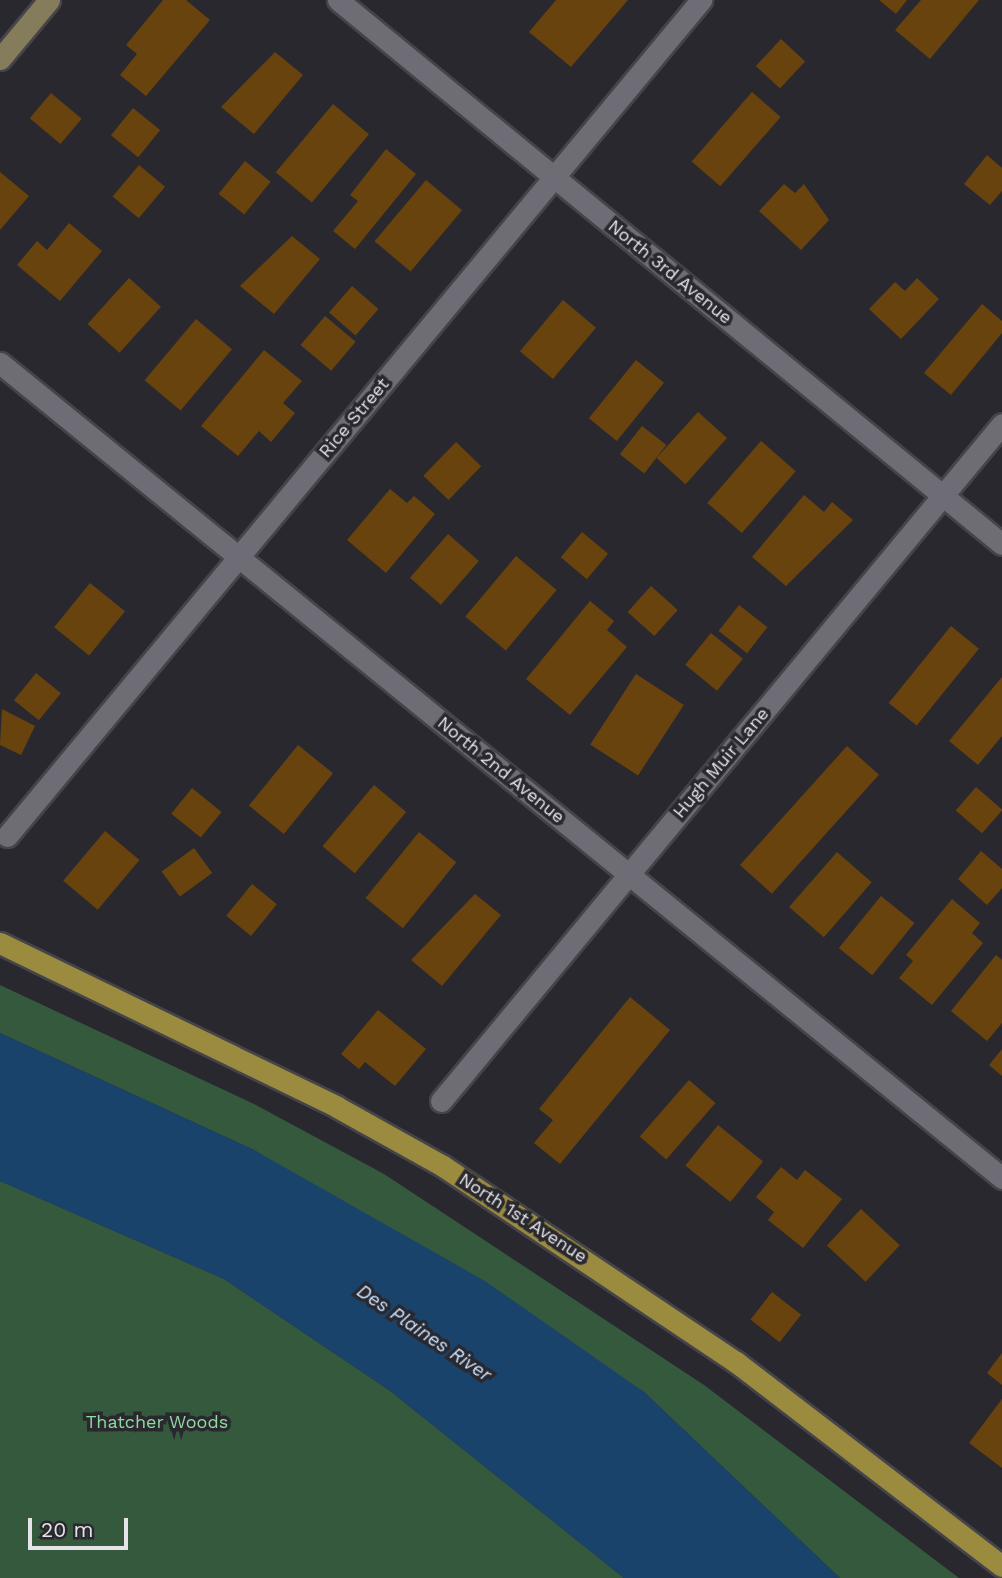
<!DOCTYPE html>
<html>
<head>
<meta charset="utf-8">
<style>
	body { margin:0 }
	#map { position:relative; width:1002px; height:1578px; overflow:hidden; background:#29282f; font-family:"Work Sans",sans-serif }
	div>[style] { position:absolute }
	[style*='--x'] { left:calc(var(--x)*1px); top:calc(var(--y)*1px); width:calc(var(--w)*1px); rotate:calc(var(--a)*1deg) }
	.green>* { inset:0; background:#35593d }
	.water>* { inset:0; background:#1a436c }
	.building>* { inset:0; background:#69430e; transform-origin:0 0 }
	.roads { filter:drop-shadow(2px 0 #454449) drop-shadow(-2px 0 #454449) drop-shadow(0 2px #454449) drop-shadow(0 -2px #454449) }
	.street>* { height:21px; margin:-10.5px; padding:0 10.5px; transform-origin:10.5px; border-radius:10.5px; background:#6e6c74 }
	.secondary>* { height:21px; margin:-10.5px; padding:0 10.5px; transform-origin:10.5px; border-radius:10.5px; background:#847c5a }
	.primary>* { height:21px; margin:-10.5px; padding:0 10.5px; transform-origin:10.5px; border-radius:10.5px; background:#9a8b3f }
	span { translate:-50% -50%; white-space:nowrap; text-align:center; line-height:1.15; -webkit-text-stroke:7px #29282f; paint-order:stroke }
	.street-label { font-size:18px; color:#e5e4e9 }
	.park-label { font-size:18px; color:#8fda9e }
	.water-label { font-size:19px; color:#cae2fd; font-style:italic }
	.scale { position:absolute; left:28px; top:1518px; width:100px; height:32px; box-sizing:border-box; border:4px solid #e5e4e9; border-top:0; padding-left:9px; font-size:21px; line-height:24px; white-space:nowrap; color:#e5e4e9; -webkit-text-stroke:5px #29282f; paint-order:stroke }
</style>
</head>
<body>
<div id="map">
	<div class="green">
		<div style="clip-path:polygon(0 985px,254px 1104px,384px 1174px,704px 1385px,959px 1578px,840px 1578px,644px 1392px,254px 1150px,0 1033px)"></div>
		<div style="clip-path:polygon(0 1181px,224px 1279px,389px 1390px,624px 1578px,0 1578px)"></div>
	</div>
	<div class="water">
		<div style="clip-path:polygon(0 1033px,254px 1150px,485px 1281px,644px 1392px,840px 1578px,624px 1578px,389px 1390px,224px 1279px,0 1181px)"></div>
	</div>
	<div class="building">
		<div style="clip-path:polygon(163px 0,186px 0,210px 20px,146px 96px,120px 75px,137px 54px,126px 45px)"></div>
		<div style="clip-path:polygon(556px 0,628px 0,571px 67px,529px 32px)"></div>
		<div style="clip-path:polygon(879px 0,907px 0,896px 14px)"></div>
		<div style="clip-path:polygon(921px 0,979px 0,930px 59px,895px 30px)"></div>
		<div style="left:781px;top:39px;width:33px;height:37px;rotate:43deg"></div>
		<div style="clip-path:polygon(275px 52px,303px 75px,254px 134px,221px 107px)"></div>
		<div style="left:752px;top:92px;width:38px;height:92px;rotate:41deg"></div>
		<div style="left:51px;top:93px;width:40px;height:33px;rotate:40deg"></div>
		<div style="left:333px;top:104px;width:47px;height:89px;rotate:40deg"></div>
		<div style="left:133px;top:108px;width:35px;height:35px;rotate:39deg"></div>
		<div style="clip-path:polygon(386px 149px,416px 174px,355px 249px,333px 231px,358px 201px,350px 195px)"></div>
		<div style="clip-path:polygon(987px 155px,1002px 168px,1002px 191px,990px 205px,964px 184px)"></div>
		<div style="left:245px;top:161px;width:33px;height:42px;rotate:39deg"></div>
		<div style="left:139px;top:165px;width:34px;height:41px;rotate:40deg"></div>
		<div style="clip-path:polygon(0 172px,29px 196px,0 230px)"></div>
		<div style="left:426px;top:180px;width:47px;height:80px;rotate:40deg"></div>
		<div style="clip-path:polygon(784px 184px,795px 193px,804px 184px,829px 220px,801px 250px,759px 211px)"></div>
		<div style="clip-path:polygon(69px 223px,102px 251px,60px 301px,17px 265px,37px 241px,47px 250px)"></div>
		<div style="clip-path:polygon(292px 236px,320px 259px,274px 314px,240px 286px)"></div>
		<div style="left:129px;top:278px;width:43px;height:62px;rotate:42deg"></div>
		<div style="clip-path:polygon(917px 278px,939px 299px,901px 339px,869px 309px,895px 282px,905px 291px)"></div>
		<div style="left:352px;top:286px;width:35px;height:35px;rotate:41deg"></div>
		<div style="left:563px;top:300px;width:43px;height:67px;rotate:40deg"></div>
		<div style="clip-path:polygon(982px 304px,1002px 321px,1002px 333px,951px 395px,924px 373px)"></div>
		<div style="left:325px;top:316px;width:40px;height:38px;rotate:40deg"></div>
		<div style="left:196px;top:319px;width:47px;height:80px;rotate:40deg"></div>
		<div style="clip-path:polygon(264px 350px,302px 381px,283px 403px,295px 413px,271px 442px,259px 431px,238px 456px,201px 426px)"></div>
		<div style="left:636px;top:360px;width:36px;height:75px;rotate:39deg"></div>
		<div style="left:698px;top:412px;width:39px;height:62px;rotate:42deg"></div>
		<div style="left:642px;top:426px;width:31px;height:36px;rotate:38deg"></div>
		<div style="left:761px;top:441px;width:46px;height:82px;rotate:41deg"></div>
		<div style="left:456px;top:442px;width:35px;height:47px;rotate:44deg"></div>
		<div style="clip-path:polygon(390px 489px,407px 503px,414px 496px,435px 514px,386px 573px,347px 540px)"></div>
		<div style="clip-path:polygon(804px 495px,824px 512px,832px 502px,853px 520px,786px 586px,752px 557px)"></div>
		<div style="left:582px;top:532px;width:34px;height:33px;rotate:40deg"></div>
		<div style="left:448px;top:534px;width:41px;height:58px;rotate:41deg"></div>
		<div style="left:516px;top:556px;width:53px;height:79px;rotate:40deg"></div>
		<div style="left:90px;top:583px;width:45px;height:57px;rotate:39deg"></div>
		<div style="left:651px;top:586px;width:36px;height:35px;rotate:42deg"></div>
		<div style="clip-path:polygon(590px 601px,614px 621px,607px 630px,627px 647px,570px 715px,526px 679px)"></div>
		<div style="left:739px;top:605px;width:36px;height:33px;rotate:38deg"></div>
		<div style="left:951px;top:626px;width:36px;height:99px;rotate:39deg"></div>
		<div style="left:711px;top:633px;width:41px;height:41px;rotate:39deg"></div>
		<div style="left:36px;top:673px;width:32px;height:35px;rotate:39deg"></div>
		<div style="left:636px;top:674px;width:57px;height:84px;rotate:33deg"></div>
		<div style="clip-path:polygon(1002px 677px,1002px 736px,978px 765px,949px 741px)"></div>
		<div style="clip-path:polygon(2px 709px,35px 726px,21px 755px,0 745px)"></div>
		<div style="left:298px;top:745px;width:45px;height:78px;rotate:39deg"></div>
		<div style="left:847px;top:746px;width:43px;height:160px;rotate:42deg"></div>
		<div style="left:374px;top:785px;width:42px;height:80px;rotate:40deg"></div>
		<div style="left:976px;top:787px;width:35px;height:31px;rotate:41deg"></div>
		<div style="left:192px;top:788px;width:38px;height:33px;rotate:39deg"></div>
		<div style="left:105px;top:831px;width:45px;height:65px;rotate:40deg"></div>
		<div style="left:419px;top:832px;width:48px;height:85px;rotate:39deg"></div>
		<div style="left:194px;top:848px;width:31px;height:40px;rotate:54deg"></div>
		<div style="clip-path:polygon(981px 851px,1002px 869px,1002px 888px,987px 905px,958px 879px)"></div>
		<div style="left:837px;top:852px;width:46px;height:73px;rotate:41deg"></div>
		<div style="left:252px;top:884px;width:32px;height:41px;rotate:39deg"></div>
		<div style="clip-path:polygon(475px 894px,501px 915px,442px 986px,411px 960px)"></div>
		<div style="left:881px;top:896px;width:43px;height:67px;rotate:39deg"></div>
		<div style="clip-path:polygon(952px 899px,980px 923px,972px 933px,983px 943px,932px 1005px,899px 978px,913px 961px,906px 955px)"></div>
		<div style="clip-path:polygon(996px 955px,1002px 960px,1002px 1023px,987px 1041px,951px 1011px)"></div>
		<div style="clip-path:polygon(630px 997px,670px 1030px,560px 1164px,534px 1143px,553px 1120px,539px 1109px)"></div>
		<div style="clip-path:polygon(378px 1010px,426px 1049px,395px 1086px,365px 1062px,359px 1069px,341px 1054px)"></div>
		<div style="clip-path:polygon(1002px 1049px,1002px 1076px,989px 1065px)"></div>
		<div style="left:689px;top:1080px;width:35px;height:75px;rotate:41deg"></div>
		<div style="left:718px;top:1125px;width:58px;height:52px;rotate:39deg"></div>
		<div style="clip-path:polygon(781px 1167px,797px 1180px,805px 1170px,842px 1199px,803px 1248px,768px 1220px,774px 1212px,756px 1197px)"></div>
		<div style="left:861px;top:1209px;width:53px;height:50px;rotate:43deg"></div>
		<div style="left:772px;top:1292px;width:37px;height:35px;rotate:38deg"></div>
		<div style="clip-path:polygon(1002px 1353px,1002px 1385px,987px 1373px)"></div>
		<div style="clip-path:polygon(1002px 1399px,1002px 1468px,969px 1443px)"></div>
	</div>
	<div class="roads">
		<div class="street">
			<div style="--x:338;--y:0;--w:858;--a:39.33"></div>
			<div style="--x:0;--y:363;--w:1292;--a:39.12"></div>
			<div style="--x:7;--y:836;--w:1087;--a:-50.3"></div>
			<div style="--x:441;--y:1101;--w:879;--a:-50.35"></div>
		</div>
		<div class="secondary">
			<div style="--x:0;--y:59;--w:77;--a:-50.3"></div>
		</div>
		<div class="primary">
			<div style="--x:0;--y:943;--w:375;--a:25.9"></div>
			<div style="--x:337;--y:1107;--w:121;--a:29.1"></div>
			<div style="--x:443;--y:1166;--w:353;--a:33.8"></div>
			<div style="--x:736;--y:1362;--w:335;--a:37.5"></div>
		</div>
	</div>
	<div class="street-label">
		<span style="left:670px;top:272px;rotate:39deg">North 3rd Avenue</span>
		<span style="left:354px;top:418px;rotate:-50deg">Rice Street</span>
		<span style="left:721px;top:763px;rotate:-50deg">Hugh Muir Lane</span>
		<span style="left:501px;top:770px;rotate:39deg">North 2nd Avenue</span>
		<span style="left:523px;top:1218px;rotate:33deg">North 1st Avenue</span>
	</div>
	<div class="park-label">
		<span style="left:157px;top:1422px">Thatcher Woods</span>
	</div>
	<div class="water-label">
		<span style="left:424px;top:1333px;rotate:34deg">Des Plaines River</span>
	</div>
	<div class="scale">20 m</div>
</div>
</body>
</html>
